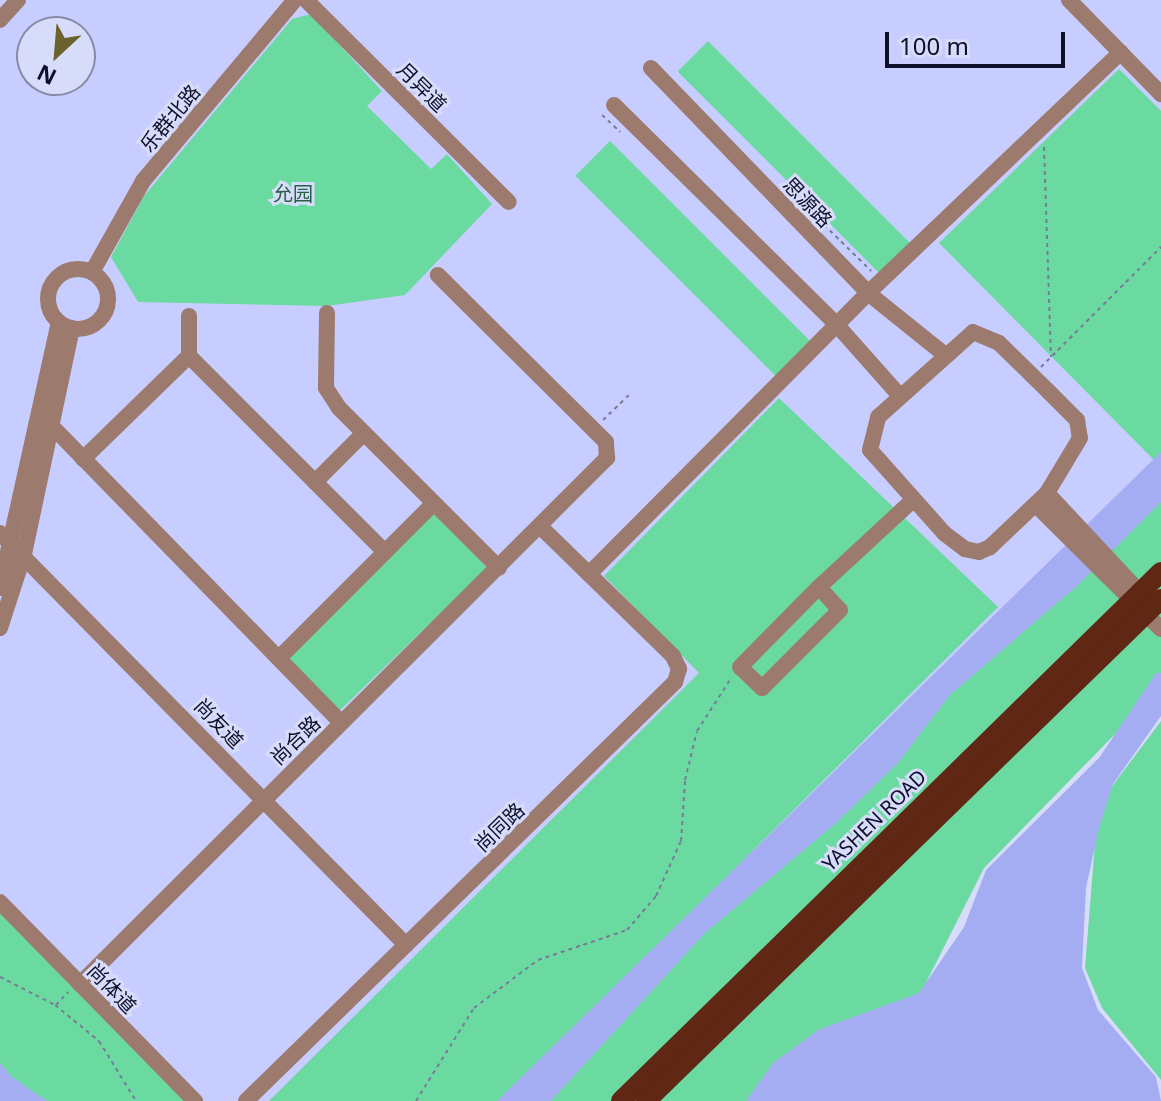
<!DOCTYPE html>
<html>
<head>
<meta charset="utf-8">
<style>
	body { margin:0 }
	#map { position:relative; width:1161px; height:1101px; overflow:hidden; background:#d7dcfa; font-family:"Noto Sans","Noto Sans SC",sans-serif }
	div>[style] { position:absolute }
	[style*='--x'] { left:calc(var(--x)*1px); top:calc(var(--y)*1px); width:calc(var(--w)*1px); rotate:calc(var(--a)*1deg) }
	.built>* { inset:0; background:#c7cdff }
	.green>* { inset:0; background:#6bdaa0; transform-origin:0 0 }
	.water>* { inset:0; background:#a5adf2 }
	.path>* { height:2px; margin-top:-1px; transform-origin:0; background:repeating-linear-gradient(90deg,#797c98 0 4px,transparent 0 8px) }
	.minor>* { height:16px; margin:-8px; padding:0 8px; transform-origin:8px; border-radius:8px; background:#9d7a6e }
	.minor>.ring { margin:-8px; padding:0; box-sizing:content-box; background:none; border:16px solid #9d7a6e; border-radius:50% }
	.major>* { height:20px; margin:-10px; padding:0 10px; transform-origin:10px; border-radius:10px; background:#602714 }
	span { translate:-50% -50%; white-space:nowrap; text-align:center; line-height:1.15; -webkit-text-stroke:6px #d7dcfa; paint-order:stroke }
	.street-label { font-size:20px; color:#0f102a }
	.park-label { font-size:20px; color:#286244 }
	.north { position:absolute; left:16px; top:16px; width:80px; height:80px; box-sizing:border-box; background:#d7dcfa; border:2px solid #878aa7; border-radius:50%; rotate:206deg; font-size:22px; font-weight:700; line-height:32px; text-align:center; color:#0f102a }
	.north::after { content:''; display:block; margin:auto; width:28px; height:36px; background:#6b622e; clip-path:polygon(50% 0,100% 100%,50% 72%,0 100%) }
	.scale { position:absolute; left:885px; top:32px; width:180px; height:36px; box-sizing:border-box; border:4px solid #0f102a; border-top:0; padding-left:10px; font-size:24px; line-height:28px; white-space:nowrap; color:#0f102a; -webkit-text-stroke:6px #d7dcfa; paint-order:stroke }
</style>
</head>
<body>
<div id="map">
	<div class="built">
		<div style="clip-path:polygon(evenodd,0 0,1161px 0,1161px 489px,518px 1101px,27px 1101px,0 1076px,0 0,32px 32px,80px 32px,80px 80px,32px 80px,32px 32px)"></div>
	</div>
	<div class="green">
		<div style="clip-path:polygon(311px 14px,382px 91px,367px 106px,431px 169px,447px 154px,492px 204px,405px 295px,327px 306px,138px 302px,111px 257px,144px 196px,292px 19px)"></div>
		<div style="left:708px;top:41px;width:286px;height:43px;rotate:45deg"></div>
		<div style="clip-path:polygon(1119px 69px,1161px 111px,1161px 453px,1154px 460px,939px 243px)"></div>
		<div style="left:610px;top:141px;width:284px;height:49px;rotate:45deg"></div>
		<div style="clip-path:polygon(779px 398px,998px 607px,501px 1101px,269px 1101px,699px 673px,604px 576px)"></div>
		<div style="clip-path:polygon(1161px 489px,1161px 687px,984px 868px,866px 1101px,523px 1101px)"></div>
		<div style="left:433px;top:512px;width:78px;height:206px;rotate:46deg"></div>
		<div style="clip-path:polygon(1161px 721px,1161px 1080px,1102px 1008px,1085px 968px,1098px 805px)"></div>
		<div style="clip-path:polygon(0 913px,185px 1101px,43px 1101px,11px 1077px,0 1064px)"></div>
	</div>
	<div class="water">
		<div style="clip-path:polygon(1161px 452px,1161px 502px,1077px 586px,950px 695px,897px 764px,836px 823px,705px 933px,551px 1101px,497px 1101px)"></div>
		<div style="clip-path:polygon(1156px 673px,1161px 673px,1161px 716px,1113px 784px,1099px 828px,1086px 888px,1082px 968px,1098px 1010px,1156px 1077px,1161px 1101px,746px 1101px,773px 1063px,818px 1030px,919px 993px,964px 927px,986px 870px,1099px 758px)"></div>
		<div style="clip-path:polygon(0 1063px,12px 1077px,47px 1101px,0 1101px)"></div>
	</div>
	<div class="path">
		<div style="--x:602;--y:115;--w:25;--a:43"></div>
		<div style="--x:1044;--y:147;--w:210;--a:88.1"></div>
		<div style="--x:807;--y:208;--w:90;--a:44.5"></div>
		<div style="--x:1041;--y:367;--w:170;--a:-45"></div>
		<div style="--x:603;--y:420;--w:40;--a:-44"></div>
		<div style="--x:0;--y:977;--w:62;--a:27"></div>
		<div style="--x:55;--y:1005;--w:57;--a:39.3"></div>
		<div style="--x:99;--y:1041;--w:70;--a:58.3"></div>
		<div style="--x:56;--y:1005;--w:18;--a:-47"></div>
		<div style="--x:416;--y:1101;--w:110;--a:-58.1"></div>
		<div style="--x:474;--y:1008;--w:80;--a:-36.9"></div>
		<div style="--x:538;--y:960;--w:94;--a:-18.6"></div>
		<div style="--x:627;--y:930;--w:45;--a:-49.5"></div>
		<div style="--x:656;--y:896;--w:60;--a:-65.6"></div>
		<div style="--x:681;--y:841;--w:61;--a:-86.2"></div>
		<div style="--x:685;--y:780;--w:50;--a:-76.2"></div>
		<div style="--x:697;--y:731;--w:64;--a:-57.1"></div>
	</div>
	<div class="minor">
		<div style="--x:306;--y:0;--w:286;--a:44.9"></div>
		<div style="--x:1069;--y:0;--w:132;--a:45.6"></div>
		<div style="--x:0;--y:20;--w:27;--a:-48"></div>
		<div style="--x:651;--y:68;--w:313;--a:46"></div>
		<div style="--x:868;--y:293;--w:97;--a:38.8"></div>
		<div style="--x:614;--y:105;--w:312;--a:44.6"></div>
		<div style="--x:836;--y:324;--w:96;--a:48.4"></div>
		<div class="ring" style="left:48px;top:269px;width:44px;height:44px"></div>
		<div style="--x:92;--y:272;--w:104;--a:-60.7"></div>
		<div style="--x:143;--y:181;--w:236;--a:-50"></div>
		<div style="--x:327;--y:313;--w:75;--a:90.8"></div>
		<div style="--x:326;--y:388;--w:24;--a:57"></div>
		<div style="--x:339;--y:408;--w:226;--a:45"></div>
		<div style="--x:973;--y:332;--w:28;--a:23"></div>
		<div style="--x:999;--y:343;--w:70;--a:44.4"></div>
		<div style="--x:1049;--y:392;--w:40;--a:45"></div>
		<div style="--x:1077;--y:420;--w:18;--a:81"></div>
		<div style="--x:1080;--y:438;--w:64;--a:121"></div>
		<div style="--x:1047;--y:493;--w:79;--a:136.5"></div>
		<div style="--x:990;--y:547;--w:12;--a:156"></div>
		<div style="--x:979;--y:552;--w:14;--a:-168"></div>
		<div style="--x:965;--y:549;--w:26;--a:-143"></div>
		<div style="--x:944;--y:533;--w:111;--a:-131.7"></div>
		<div style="--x:870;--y:450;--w:34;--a:-76"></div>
		<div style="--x:878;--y:417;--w:127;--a:-41.8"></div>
		<div style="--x:189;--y:356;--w:277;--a:45"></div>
		<div style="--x:39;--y:413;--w:433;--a:45.7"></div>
		<div style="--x:83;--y:459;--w:148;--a:-44.2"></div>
		<div style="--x:189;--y:356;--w:40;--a:-90"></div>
		<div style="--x:315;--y:482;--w:69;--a:-45"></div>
		<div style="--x:1047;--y:493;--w:146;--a:46.9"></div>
		<div style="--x:1036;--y:505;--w:176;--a:44.8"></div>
		<div style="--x:0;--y:533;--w:578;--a:45.42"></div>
		<div style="--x:589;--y:574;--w:396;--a:-45.2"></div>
		<div style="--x:868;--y:293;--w:349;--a:-43.6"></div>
		<div style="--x:819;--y:587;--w:31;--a:48"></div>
		<div style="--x:840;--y:610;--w:110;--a:135"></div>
		<div style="--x:762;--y:688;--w:30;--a:-136"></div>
		<div style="--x:740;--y:667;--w:112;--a:-45.4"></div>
		<div style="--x:819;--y:587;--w:129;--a:-42.8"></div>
		<div style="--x:0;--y:588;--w:272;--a:-77.5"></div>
		<div style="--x:0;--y:628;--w:78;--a:-72"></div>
		<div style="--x:24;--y:554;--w:231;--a:-78"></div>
		<div style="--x:279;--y:658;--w:219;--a:-45"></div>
		<div style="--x:0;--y:902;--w:279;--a:45.6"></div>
		<div style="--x:80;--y:984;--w:745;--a:-44.95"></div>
		<div style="--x:607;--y:458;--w:16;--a:-94"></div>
		<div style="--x:606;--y:442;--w:237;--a:-135.2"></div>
		<div style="--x:246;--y:1101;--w:600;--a:-44.32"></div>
		<div style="--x:675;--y:682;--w:14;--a:-73"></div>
		<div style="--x:679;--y:669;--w:14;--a:-115"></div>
		<div style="--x:673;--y:656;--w:183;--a:-135.7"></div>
	</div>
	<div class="major">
		<div style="--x:621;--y:1101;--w:756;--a:-44.41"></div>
		<div style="--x:646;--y:1101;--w:719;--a:-44.27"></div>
	</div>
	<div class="street-label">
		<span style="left:422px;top:87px;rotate:45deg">月异道</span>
		<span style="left:170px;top:118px;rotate:-50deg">乐群北路</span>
		<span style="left:808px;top:202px;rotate:46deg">思源路</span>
		<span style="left:219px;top:723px;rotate:46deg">尚友道</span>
		<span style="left:295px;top:740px;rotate:-44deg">尚合路</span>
		<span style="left:874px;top:820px;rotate:-44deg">YASHEN ROAD</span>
		<span style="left:499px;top:827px;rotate:-44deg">尚同路</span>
		<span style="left:112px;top:988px;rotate:46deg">尚体道</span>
	</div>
	<div class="park-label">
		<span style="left:293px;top:193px">允园</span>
	</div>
	<div class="north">N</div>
	<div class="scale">100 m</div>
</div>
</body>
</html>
